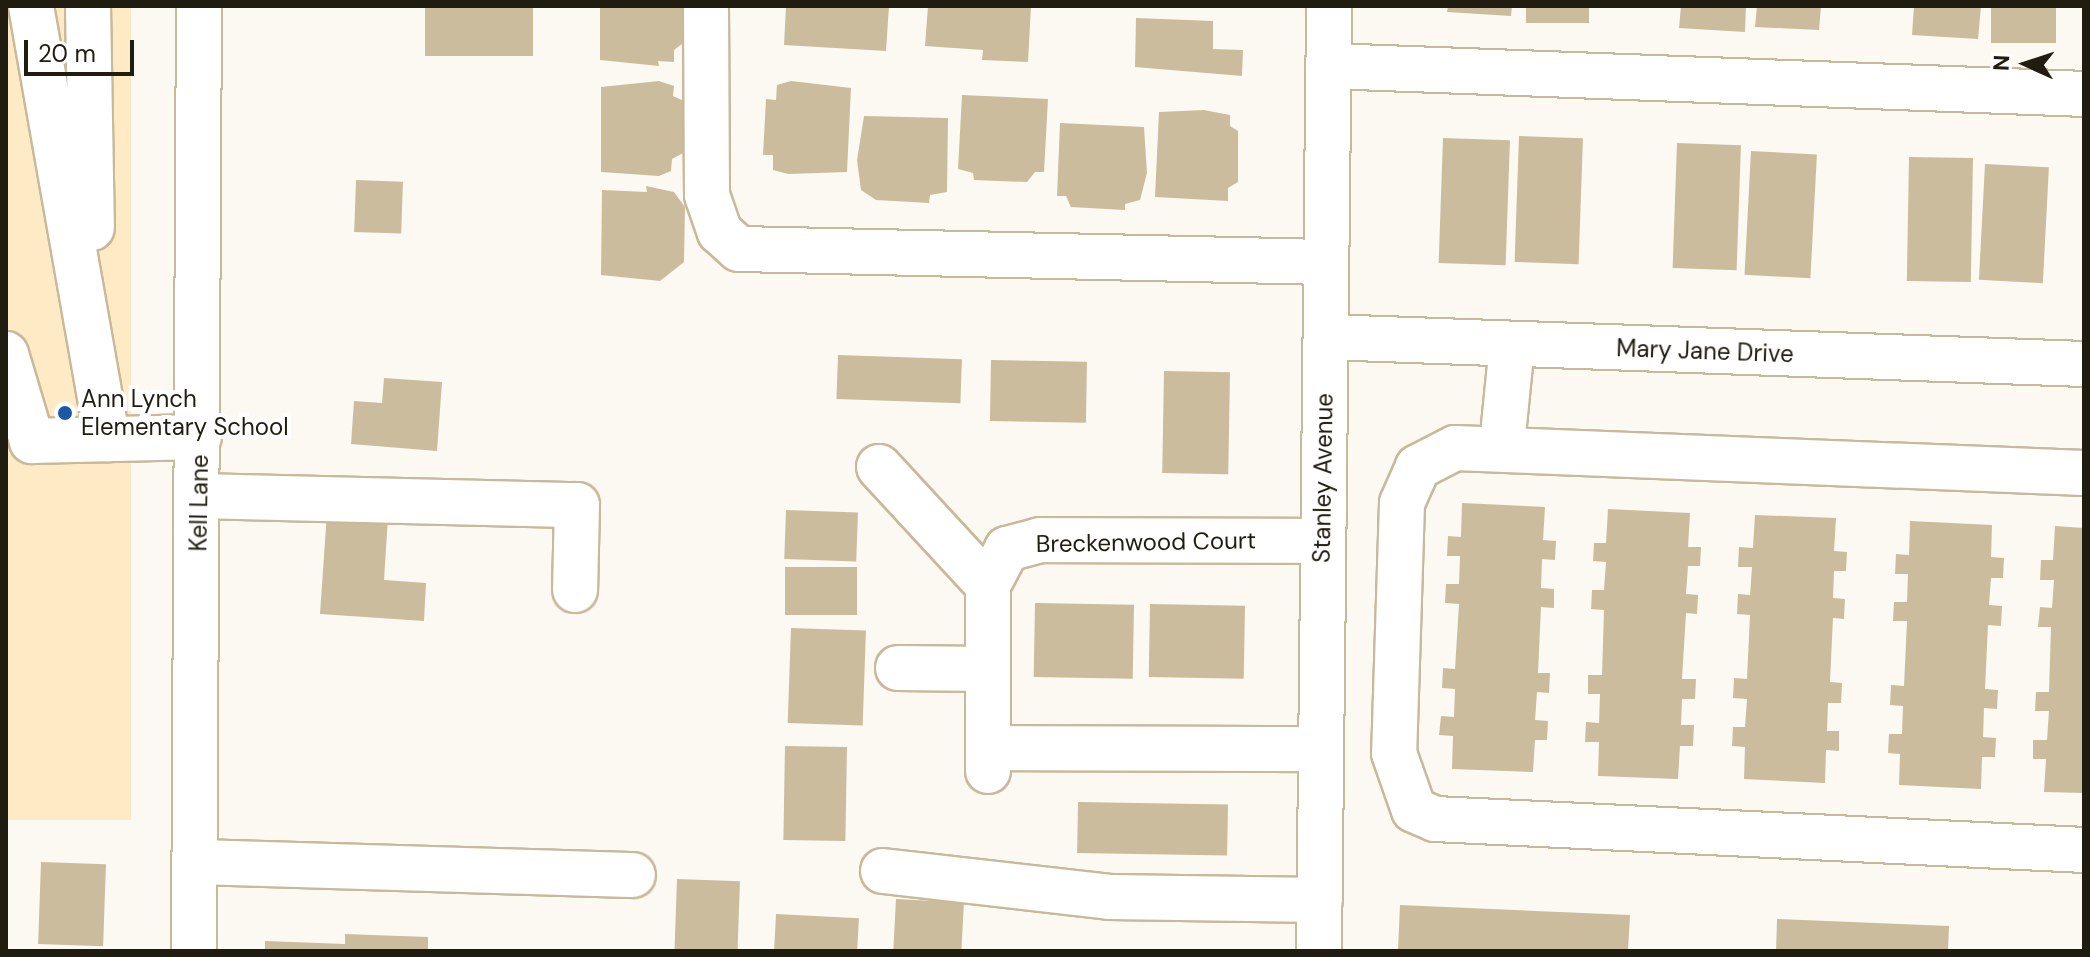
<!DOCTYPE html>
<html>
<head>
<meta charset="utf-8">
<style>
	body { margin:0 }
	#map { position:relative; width:2090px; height:957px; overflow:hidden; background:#fcf9f3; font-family:"DM Sans",sans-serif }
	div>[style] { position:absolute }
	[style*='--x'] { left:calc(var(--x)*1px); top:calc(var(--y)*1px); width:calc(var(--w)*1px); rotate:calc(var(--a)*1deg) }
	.built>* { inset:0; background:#feeac4; transform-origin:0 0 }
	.building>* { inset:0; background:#cbbc9d; transform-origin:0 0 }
	.roads { filter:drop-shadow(2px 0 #c8b99b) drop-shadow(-2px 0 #c8b99b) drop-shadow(0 2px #c8b99b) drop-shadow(0 -2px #c8b99b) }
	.minor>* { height:44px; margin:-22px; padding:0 22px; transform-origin:22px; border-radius:22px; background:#fff }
	.dots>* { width:22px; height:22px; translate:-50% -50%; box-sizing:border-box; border:4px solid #fff; border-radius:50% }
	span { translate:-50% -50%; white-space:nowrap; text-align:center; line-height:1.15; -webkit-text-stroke:8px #fff; paint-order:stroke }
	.street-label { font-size:24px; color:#211c10 }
	.poi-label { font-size:24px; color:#211c10 }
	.left { translate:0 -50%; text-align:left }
	.frame { position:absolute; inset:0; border:8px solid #211c10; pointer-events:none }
	.north { position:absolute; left:1986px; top:24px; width:80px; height:80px; -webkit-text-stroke:6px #fff; paint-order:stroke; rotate:273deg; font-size:22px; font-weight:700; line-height:32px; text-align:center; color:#211c10 }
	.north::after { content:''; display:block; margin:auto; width:28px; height:36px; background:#211c10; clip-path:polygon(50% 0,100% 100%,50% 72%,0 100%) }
	.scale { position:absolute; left:24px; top:40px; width:110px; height:36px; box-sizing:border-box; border:4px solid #211c10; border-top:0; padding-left:10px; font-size:24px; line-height:28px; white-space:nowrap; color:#211c10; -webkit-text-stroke:6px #fff; paint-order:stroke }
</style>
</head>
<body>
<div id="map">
	<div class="built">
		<div style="left:6px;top:6px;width:125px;height:814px"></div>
	</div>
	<div class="building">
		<div style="left:425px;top:6px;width:108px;height:50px"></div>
		<div style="clip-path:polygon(600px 6px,685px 6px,686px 41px,674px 50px,674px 62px,658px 61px,659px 66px,600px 60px)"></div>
		<div style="clip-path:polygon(786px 6px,889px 6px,886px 51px,784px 45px)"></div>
		<div style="clip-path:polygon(928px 6px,1031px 6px,1028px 62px,982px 60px,983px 50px,925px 46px)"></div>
		<div style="clip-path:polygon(1448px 6px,1512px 6px,1511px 16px,1447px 12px)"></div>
		<div style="left:1526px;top:6px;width:63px;height:17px"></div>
		<div style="clip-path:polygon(1681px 6px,1746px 6px,1745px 32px,1679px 28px)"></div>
		<div style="clip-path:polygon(1757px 6px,1821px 6px,1819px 30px,1755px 27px)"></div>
		<div style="clip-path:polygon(1914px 6px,1981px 6px,1978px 39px,1912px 35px)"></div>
		<div style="left:1991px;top:6px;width:65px;height:37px"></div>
		<div style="clip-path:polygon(1136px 18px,1213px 21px,1213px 49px,1243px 50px,1242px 76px,1135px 67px)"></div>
		<div style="clip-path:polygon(659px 81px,674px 86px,673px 96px,684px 101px,685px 152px,672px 159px,671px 171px,659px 176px,601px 172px,601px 87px)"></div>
		<div style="clip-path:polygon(791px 81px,851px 88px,847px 172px,788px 174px,773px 170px,773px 155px,763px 155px,766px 99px,776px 100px,777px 85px)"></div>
		<div style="clip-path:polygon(962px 95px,1048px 99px,1044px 172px,1035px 172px,1027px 182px,974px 180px,973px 173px,958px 169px)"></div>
		<div style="clip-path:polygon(1204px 110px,1230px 115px,1230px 126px,1238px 131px,1238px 182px,1228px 188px,1228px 201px,1155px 197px,1159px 112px)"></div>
		<div style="clip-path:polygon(864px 116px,948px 118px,947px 192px,930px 195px,929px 203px,876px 200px,861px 190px,857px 160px)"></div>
		<div style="clip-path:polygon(1060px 123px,1144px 127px,1147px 173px,1140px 200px,1125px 204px,1125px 210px,1071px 207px,1066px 196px,1057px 196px)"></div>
		<div style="left:1519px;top:136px;width:64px;height:126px;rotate:2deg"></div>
		<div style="left:1443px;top:138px;width:67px;height:125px;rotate:2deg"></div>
		<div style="left:1677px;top:143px;width:64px;height:125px;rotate:2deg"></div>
		<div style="left:1751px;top:151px;width:66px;height:124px;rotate:3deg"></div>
		<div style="left:1909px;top:157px;width:64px;height:124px;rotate:1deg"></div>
		<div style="left:1985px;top:164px;width:64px;height:116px;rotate:3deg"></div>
		<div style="left:356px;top:180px;width:47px;height:52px;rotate:2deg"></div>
		<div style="clip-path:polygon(646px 186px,674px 192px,685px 207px,684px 262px,660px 281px,601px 275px,602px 190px,647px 192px)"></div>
		<div style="left:838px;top:355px;width:124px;height:44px;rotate:2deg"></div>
		<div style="left:991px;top:360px;width:96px;height:61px;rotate:1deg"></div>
		<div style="left:1164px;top:371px;width:66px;height:102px;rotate:1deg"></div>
		<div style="clip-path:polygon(384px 378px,442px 382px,437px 451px,351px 444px,354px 401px,382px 403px)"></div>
		<div style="clip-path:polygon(328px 498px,389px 502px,384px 580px,426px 583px,424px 621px,320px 614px)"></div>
		<div style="clip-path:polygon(1462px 503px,1545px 507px,1543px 540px,1556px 541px,1555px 560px,1542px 559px,1541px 588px,1554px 589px,1554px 608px,1541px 607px,1538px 673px,1550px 673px,1549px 693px,1537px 692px,1535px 720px,1548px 721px,1547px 740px,1535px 740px,1533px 772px,1452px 769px,1453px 736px,1439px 735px,1441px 716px,1454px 717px,1455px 689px,1442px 688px,1443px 668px,1455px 669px,1459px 604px,1445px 603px,1446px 584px,1459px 584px,1460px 556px,1447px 556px,1448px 536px,1461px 537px)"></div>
		<div style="clip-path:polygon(1608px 509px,1690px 513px,1688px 547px,1701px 547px,1700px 566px,1688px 566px,1686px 594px,1698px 595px,1697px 614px,1686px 613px,1682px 679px,1696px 679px,1695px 699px,1682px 699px,1681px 725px,1694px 725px,1693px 746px,1680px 746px,1678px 779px,1598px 776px,1599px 742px,1585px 742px,1586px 722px,1599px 723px,1600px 694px,1588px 694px,1588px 675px,1602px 675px,1604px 610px,1591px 609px,1592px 590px,1604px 590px,1606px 562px,1593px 561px,1594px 543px,1606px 543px)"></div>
		<div style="left:786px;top:510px;width:72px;height:49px;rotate:2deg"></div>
		<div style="clip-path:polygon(1755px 515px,1836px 518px,1834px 551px,1847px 552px,1846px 571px,1834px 571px,1833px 598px,1845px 599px,1844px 619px,1833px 618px,1830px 682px,1842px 683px,1841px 703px,1828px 703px,1827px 731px,1839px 731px,1839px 751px,1826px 750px,1825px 783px,1744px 779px,1745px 747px,1732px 746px,1733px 727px,1745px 727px,1747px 699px,1733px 698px,1734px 678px,1747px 679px,1750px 615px,1737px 614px,1738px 594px,1750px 595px,1752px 567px,1738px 567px,1739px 547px,1753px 548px)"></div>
		<div style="clip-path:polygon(1910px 521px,1992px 525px,1991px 557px,2004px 558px,2003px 578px,1991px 578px,1989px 605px,2002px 606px,2001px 626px,1988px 625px,1985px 689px,1998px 690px,1997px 709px,1984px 708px,1983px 737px,1996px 738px,1995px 757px,1982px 757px,1981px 789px,1899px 785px,1900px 754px,1888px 753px,1889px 734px,1902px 734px,1903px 706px,1890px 705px,1891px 685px,1904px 686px,1907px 621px,1893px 621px,1894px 602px,1907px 602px,1908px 574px,1895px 574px,1896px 554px,1909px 555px)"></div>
		<div style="clip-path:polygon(2055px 526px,2084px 528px,2084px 793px,2044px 792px,2046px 759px,2033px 759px,2033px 740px,2047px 740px,2049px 711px,2035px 711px,2036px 692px,2049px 692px,2051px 627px,2038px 627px,2040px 607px,2052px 608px,2054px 580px,2040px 580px,2041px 560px,2053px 560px)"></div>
		<div style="left:785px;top:567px;width:72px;height:48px"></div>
		<div style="left:1035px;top:603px;width:99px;height:74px;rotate:1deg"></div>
		<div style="left:1150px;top:604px;width:95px;height:73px;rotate:1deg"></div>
		<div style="left:791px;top:628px;width:75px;height:95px;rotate:2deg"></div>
		<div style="left:785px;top:746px;width:62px;height:94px;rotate:1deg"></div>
		<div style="left:1078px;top:802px;width:150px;height:51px;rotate:1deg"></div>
		<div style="left:41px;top:862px;width:65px;height:82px;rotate:2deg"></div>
		<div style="left:677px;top:879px;width:63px;height:72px;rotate:2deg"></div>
		<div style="left:896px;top:899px;width:68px;height:52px;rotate:3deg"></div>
		<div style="clip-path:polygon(1400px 905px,1630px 915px,1628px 951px,1398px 951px)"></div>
		<div style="left:776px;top:914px;width:83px;height:37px;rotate:3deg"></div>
		<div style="clip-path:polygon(1777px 919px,1949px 926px,1948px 951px,1776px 951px)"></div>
		<div style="clip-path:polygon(345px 934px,428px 937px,428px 951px,265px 951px,265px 941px,345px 944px)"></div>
	</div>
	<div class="roads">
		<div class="minor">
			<div style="--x:31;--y:6;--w:440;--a:80"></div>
			<div style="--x:88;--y:6;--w:222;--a:89"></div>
			<div style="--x:706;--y:6;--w:189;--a:89.7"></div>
			<div style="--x:707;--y:195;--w:39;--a:71"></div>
			<div style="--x:720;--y:232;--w:25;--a:42"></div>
			<div style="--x:739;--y:249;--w:587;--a:1.27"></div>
			<div style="--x:1329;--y:66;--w:756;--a:2.12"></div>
			<div style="--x:1326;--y:337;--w:758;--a:2.04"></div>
			<div style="--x:6;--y:354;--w:91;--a:73.4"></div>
			<div style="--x:32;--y:441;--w:167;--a:-1.4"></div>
			<div style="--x:1502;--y:445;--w:101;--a:-84.3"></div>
			<div style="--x:879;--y:467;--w:161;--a:47.3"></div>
			<div style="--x:2084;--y:473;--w:629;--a:-177.72"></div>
			<div style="--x:1455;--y:448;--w:42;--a:152.8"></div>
			<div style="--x:1418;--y:467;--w:39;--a:114"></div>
			<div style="--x:1402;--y:503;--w:250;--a:91.8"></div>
			<div style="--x:1394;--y:753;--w:60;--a:70.7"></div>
			<div style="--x:1414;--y:810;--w:23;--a:23"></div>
			<div style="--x:1435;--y:819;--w:650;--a:2.73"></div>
			<div style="--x:199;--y:496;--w:378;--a:1.4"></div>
			<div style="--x:577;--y:505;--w:85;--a:91.3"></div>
			<div style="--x:898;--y:668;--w:90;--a:0.6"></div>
			<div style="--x:988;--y:748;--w:333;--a:0.2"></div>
			<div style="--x:988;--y:771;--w:186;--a:-90"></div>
			<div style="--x:988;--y:585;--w:41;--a:-62.2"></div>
			<div style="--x:1007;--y:549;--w:34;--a:-15"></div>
			<div style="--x:1040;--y:540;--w:281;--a:0.2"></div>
			<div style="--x:195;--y:862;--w:438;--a:1.7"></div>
			<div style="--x:883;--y:871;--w:228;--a:6.5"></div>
			<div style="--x:1110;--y:897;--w:210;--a:0.8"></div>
			<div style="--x:194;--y:951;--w:945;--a:-89.7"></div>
			<div style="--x:1319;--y:951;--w:945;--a:-89.39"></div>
		</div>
	</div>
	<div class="dots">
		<div style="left:65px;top:413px;background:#1d57a8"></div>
	</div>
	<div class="street-label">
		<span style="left:1705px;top:351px;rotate:2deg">Mary Jane Drive</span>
		<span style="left:1323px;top:478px;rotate:-89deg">Stanley Avenue</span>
		<span style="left:199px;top:503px;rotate:-89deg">Kell Lane</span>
		<span style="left:1146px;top:542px;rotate:-1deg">Breckenwood Court</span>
	</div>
	<div class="poi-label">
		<span class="left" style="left:81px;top:413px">Ann Lynch<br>Elementary School</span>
	</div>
	<div class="frame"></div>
	<div class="north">N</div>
	<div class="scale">20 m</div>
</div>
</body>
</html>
